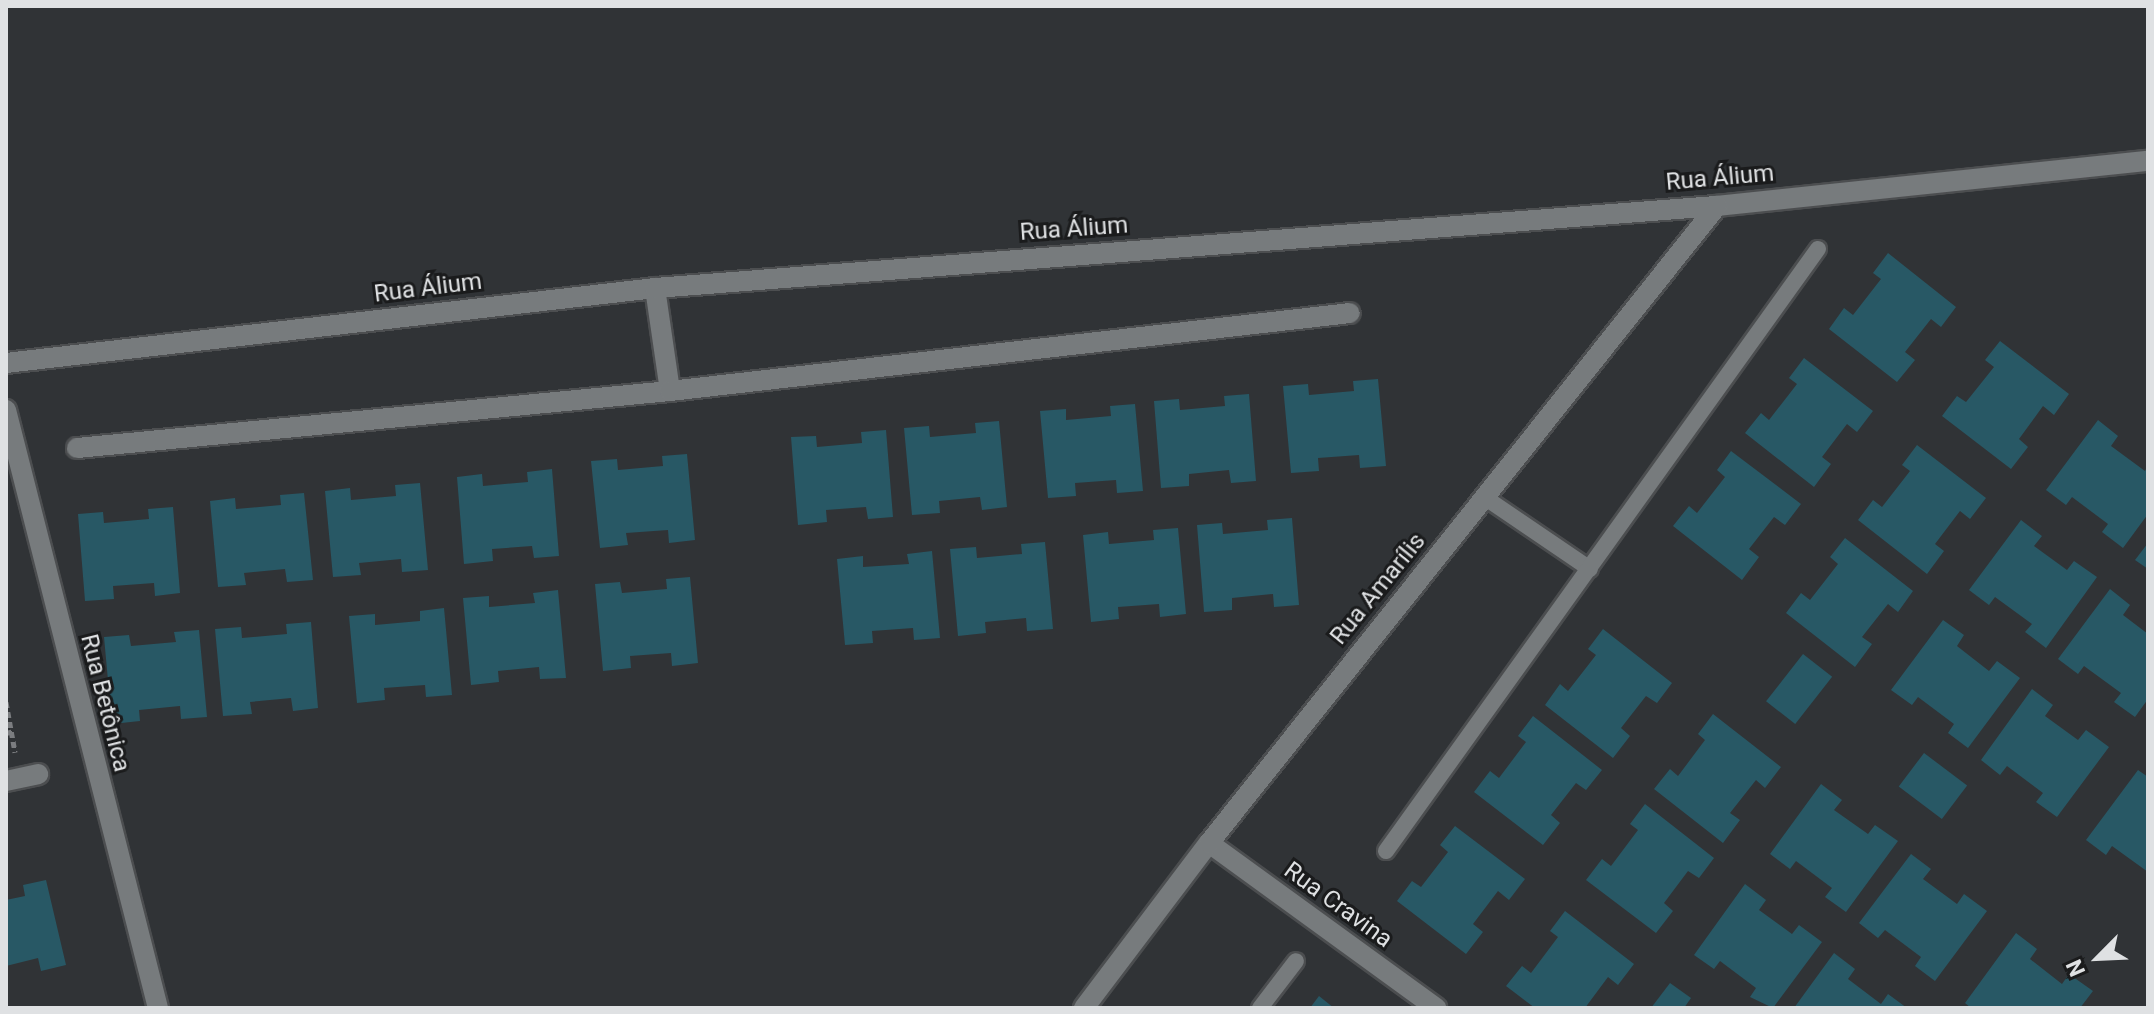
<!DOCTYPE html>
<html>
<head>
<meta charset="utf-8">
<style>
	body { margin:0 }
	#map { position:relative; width:2154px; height:1014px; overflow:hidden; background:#303336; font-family:Roboto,sans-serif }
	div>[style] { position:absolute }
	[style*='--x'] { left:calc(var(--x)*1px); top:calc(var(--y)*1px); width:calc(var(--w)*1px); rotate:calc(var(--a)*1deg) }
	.building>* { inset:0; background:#285865; transform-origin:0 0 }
	.path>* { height:5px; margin-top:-2.5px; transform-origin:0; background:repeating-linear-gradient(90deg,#7b7d80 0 6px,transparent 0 10px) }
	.roads { filter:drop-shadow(2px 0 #4c4e50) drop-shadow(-2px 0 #4c4e50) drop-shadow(0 2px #4c4e50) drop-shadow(0 -2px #4c4e50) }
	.lane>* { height:16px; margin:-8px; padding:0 8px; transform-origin:8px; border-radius:8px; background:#777b7d }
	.street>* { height:20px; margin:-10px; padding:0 10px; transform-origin:10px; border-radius:10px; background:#777b7d }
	span { translate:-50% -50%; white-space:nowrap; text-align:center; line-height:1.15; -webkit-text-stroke:6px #1a1b1c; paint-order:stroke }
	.street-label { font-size:24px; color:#dfe1e3 }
	.frame { position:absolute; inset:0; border:8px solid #dfe1e3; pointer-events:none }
	.north { position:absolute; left:2058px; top:918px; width:80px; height:80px; -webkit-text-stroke:6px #1a1b1c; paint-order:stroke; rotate:246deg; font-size:22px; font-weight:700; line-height:32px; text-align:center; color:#dfe1e3 }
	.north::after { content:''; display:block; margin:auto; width:28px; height:36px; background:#dfe1e3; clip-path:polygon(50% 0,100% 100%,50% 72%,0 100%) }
</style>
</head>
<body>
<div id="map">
	<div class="building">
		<div style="clip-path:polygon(1888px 253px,1956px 307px,1941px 327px,1931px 319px,1905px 352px,1915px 360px,1897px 382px,1829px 329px,1844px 308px,1853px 315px,1881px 279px,1873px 273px)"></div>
		<div style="clip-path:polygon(2000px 341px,2069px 394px,2054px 415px,2043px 406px,2019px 439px,2028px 447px,2011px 469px,1942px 416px,1957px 396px,1966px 402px,1994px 367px,1985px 360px)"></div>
		<div style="clip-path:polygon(1804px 358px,1873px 411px,1857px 432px,1847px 424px,1822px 457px,1831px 464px,1814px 487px,1745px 433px,1761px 413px,1769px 420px,1797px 384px,1789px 378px)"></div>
		<div style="clip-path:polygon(1378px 379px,1386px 466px,1360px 468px,1359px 455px,1318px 458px,1319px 471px,1291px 473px,1283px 386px,1308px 384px,1309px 395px,1354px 391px,1353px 381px)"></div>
		<div style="clip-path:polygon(1249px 394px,1256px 481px,1231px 483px,1229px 470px,1189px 474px,1189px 486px,1161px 488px,1154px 401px,1179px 399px,1180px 410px,1225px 406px,1224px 396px)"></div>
		<div style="clip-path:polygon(1135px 404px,1143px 491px,1117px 493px,1116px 480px,1075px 483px,1076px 496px,1048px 498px,1040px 411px,1066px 409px,1066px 420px,1111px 416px,1110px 406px)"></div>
		<div style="clip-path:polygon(2098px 420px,2118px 436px,2111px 446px,2145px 471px,2148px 465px,2148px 514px,2123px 548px,2102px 532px,2108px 524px,2072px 497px,2066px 505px,2046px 490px)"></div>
		<div style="clip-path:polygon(999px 421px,1007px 507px,982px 510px,980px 497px,939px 501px,940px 513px,912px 515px,904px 428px,929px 426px,930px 437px,976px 433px,975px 423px)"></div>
		<div style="clip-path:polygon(886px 430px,893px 517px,868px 519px,866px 507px,826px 510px,827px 522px,798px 525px,791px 437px,816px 436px,817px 447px,862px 443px,861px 432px)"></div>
		<div style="clip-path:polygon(1917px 445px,1986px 498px,1970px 519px,1960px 511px,1935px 544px,1944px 551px,1927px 574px,1858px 520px,1873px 500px,1882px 507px,1910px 471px,1902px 465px)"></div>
		<div style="clip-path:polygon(1731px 451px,1801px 504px,1785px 525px,1774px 517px,1749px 549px,1759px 557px,1742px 580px,1673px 526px,1689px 506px,1697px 513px,1725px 477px,1717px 470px)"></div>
		<div style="clip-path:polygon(687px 454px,695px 540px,669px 543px,668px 530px,626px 533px,628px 545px,600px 548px,591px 461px,617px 459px,618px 470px,663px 466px,662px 456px)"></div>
		<div style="clip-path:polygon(552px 469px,559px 556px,534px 558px,532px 546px,492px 549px,493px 561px,464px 564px,457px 477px,482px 474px,483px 486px,528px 482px,527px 472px)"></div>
		<div style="clip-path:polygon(420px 483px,428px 570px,402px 572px,401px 559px,359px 563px,361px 575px,333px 577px,325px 491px,350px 488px,351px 500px,396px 496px,395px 485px)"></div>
		<div style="clip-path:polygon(304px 493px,313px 580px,287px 582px,285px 569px,244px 573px,246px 585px,218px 587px,210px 501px,235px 498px,236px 509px,281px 505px,280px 495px)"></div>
		<div style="clip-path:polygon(173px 507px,180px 593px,155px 596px,154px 583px,113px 586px,114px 599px,85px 601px,78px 514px,103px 512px,104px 523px,149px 519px,148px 509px)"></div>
		<div style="clip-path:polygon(1292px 518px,1299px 605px,1274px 607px,1273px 594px,1232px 598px,1232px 610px,1204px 612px,1197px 525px,1222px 523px,1223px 534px,1268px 530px,1267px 520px)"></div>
		<div style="clip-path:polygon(2021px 520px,2042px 536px,2034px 546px,2067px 570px,2074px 561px,2097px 577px,2046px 648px,2025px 632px,2032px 624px,1995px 597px,1989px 605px,1969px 590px)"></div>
		<div style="clip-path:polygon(1178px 528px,1186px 614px,1160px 617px,1159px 604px,1118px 607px,1119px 619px,1091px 622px,1083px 535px,1108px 532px,1109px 544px,1154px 540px,1153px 530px)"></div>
		<div style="clip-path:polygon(1845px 538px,1913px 591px,1898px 612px,1888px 604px,1862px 637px,1872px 644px,1855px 667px,1786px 613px,1801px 593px,1810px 600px,1838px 564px,1830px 557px)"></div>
		<div style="clip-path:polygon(1045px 542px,1053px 629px,1027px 631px,1026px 618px,985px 622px,986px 633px,958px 636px,950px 549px,976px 547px,977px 558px,1022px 554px,1021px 544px)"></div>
		<div style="clip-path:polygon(2148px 543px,2148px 569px,2135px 560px)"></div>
		<div style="clip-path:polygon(932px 551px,940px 638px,914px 640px,913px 628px,872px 631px,873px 643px,845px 645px,837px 559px,863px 556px,863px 567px,909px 564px,907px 554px)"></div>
		<div style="clip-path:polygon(690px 577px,698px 663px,672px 666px,671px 653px,630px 656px,631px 668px,603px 671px,595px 584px,620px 582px,622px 593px,667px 589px,666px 579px)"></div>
		<div style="clip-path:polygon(2110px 589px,2130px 605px,2123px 615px,2148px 634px,2148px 699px,2135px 717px,2114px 702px,2121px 693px,2084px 666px,2078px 674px,2058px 659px)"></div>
		<div style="clip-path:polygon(558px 590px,566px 678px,540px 679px,539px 667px,498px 671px,499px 682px,471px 685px,463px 598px,489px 596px,489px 607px,535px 603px,533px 593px)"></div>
		<div style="clip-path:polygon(444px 608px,452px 695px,426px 697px,425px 685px,384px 688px,385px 700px,357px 703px,349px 616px,375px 614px,375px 625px,420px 621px,420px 611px)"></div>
		<div style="clip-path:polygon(1943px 620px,1964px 635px,1957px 646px,1989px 671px,1997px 661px,2020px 678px,1968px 748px,1948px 733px,1954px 724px,1918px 697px,1912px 705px,1891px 690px)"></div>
		<div style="clip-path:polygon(311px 622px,318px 708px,293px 711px,291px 698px,250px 702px,252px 714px,223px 716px,215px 629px,241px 627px,242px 638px,287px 634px,286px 624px)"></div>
		<div style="clip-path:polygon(1603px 629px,1672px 683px,1657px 703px,1646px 696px,1621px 728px,1630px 736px,1613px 758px,1545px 705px,1560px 684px,1568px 691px,1596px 655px,1588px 649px)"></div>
		<div style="clip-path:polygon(199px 630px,207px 717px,181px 719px,180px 706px,139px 710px,140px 721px,112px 724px,104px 637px,129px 635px,131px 646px,176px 642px,174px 632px)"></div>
		<div style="left:1803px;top:654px;width:37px;height:60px;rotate:38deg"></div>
		<div style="clip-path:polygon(2032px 689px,2053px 705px,2045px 716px,2078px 740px,2086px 730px,2109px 747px,2057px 817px,2036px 802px,2043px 793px,2007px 766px,2000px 775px,1981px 760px)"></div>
		<div style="clip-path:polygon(1713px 714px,1781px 767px,1765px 788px,1756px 780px,1730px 813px,1740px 820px,1723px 843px,1654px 789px,1670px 769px,1678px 776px,1705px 740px,1698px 734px)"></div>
		<div style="clip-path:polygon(1533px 716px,1602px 770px,1586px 790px,1576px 783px,1551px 815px,1560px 823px,1543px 845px,1474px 792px,1490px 771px,1499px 778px,1526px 742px,1518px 736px)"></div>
		<div style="left:1924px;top:753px;width:54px;height:42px;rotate:37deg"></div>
		<div style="clip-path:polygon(2138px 770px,2148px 777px,2148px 872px,2112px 846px,2106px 855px,2086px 840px)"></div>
		<div style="clip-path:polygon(1821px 784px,1842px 800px,1834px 810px,1868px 834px,1875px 825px,1898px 841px,1846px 912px,1825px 897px,1832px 888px,1796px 861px,1790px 869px,1770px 854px)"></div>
		<div style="clip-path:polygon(1645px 804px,1714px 858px,1699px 878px,1688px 871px,1664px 903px,1673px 911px,1656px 933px,1586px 880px,1602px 859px,1611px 866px,1638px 830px,1630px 824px)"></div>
		<div style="clip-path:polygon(1455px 826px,1525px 879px,1509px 900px,1498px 891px,1473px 924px,1483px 932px,1466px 954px,1397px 901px,1412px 881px,1421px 887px,1448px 852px,1440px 845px)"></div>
		<div style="clip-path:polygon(1911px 854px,1931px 869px,1923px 879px,1957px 904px,1964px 894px,1987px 911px,1935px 981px,1915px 966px,1921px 957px,1885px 930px,1878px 938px,1859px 923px)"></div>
		<div style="clip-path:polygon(46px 880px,66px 965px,41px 971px,38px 958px,6px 966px,6px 900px,25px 896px,23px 885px)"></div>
		<div style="clip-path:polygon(1745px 884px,1766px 900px,1759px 910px,1792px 934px,1799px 925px,1822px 942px,1773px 1008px,1750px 997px,1756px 988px,1720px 961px,1714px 969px,1694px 955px)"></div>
		<div style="clip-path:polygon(1565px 911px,1634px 964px,1618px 985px,1608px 977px,1585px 1008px,1535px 1008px,1506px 986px,1522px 966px,1531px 973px,1558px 937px,1550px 931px)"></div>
		<div style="clip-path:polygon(2016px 933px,2037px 949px,2030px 959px,2062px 984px,2069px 974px,2093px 991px,2080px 1008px,1971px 1008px,1965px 1003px)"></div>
		<div style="clip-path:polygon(1834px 953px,1855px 969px,1848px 979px,1881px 1004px,1888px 994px,1907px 1008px,1794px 1008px)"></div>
		<div style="clip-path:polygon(1670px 983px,1691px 998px,1684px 1008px,1651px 1008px)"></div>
		<div style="clip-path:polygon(1319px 996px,1334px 1008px,1310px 1008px)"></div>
	</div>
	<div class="path">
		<div style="--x:6;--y:702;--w:51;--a:79.8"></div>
		<div style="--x:6;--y:733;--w:8;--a:-14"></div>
	</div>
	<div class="roads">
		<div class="lane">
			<div style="--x:1484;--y:497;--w:128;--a:34.2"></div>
			<div style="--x:1386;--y:851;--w:741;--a:-54.34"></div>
			<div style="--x:1260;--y:1008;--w:59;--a:-52.5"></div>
		</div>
		<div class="street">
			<div style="--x:655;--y:288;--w:104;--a:81.7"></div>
			<div style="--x:6;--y:363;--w:653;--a:-6.59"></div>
			<div style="--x:655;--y:288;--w:1065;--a:-4.42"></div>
			<div style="--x:1717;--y:206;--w:433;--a:-6"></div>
			<div style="--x:6;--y:410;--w:617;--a:75.74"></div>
			<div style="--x:77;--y:448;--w:596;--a:-5.49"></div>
			<div style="--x:670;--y:391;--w:684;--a:-6.54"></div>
			<div style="--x:6;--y:781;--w:33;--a:-12"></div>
			<div style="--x:1209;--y:843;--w:281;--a:36"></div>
			<div style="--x:1084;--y:1008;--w:207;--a:-52.9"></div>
			<div style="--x:1209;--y:843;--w:815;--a:-51.43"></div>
		</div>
	</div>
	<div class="street-label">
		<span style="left:1720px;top:178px;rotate:-5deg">Rua Álium</span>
		<span style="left:1074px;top:229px;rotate:-4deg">Rua Álium</span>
		<span style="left:428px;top:288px;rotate:-7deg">Rua Álium</span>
		<span style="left:1378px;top:589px;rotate:-51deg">Rua Amarílis</span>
		<span style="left:105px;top:703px;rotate:76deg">Rua Betônica</span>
		<span style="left:1338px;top:905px;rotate:36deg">Rua Cravina</span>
	</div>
	<div class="frame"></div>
	<div class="north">N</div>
</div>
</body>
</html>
